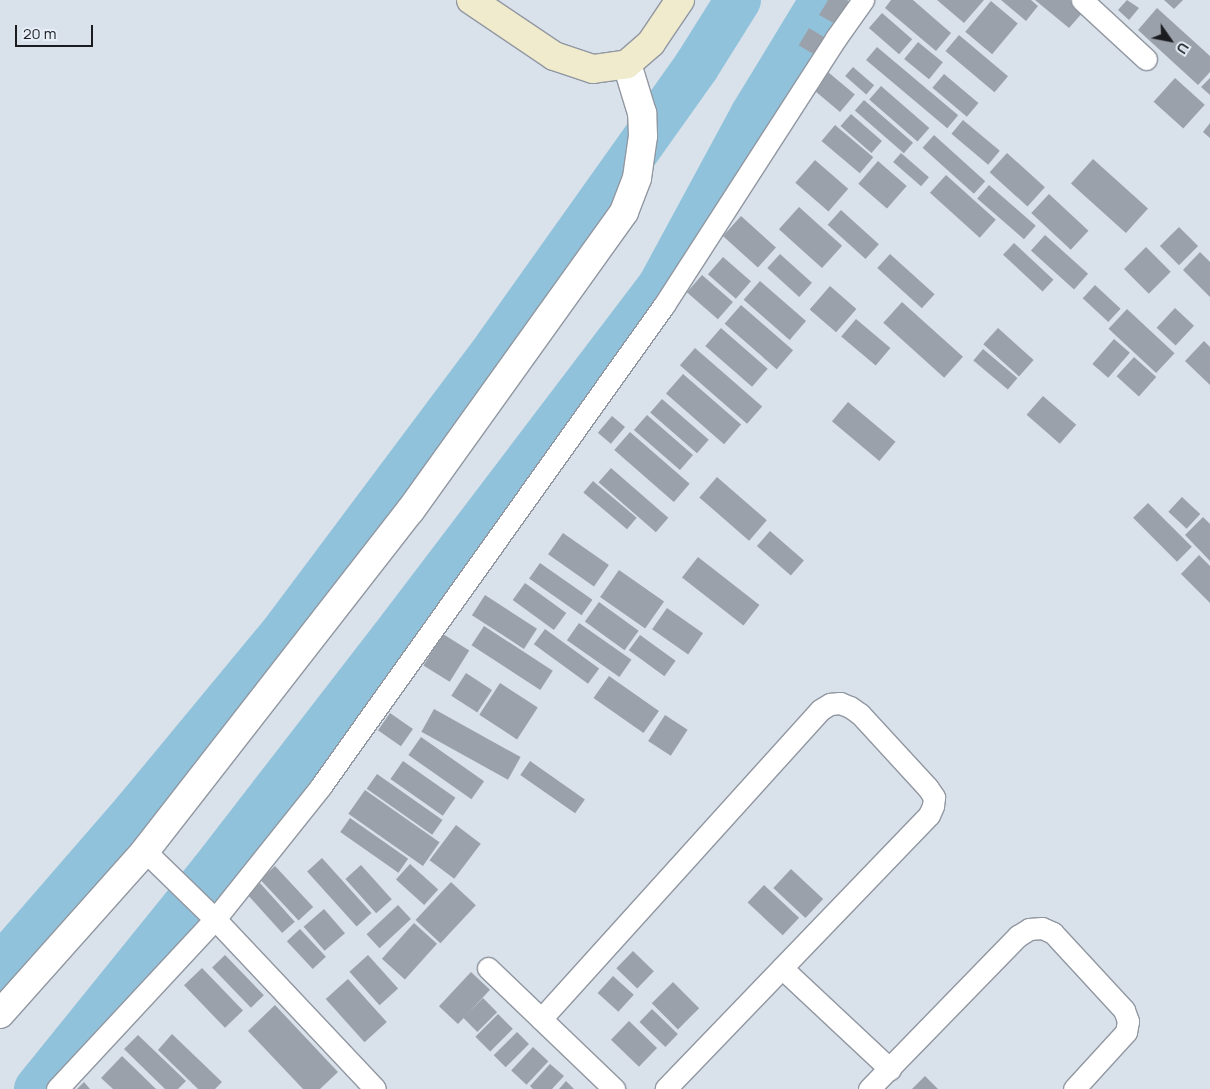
<!DOCTYPE html>
<html>
<head>
<meta charset="utf-8">
<style>
	body { margin:0 }
	#map { position:relative; width:1210px; height:1089px; overflow:hidden; background:#d9e1eb; font-family:Manrope,sans-serif }
	div>[style] { position:absolute }
	[style*='--x'] { left:calc(var(--x)*1px); top:calc(var(--y)*1px); width:calc(var(--w)*1px); rotate:calc(var(--a)*1deg) }
	.river>* { height:46px; margin:-23px; padding:0 23px; transform-origin:23px; border-radius:23px; background:#90c3db }
	.building>* { inset:0; background:#9ba1ab; transform-origin:0 0 }
	.roads { filter:drop-shadow(1px 0 #9197a1) drop-shadow(-1px 0 #9197a1) drop-shadow(0 1px #9197a1) drop-shadow(0 -1px #9197a1) }
	.minor>* { height:21px; margin:-10.5px; padding:0 10.5px; transform-origin:10.5px; border-radius:10.5px; background:#fff }
	.tertiary>* { height:28px; margin:-14px; padding:0 14px; transform-origin:14px; border-radius:14px; background:#fff }
	.secondary>* { height:28px; margin:-14px; padding:0 14px; transform-origin:14px; border-radius:14px; background:#f0ebcc }
	span { translate:-50% -50%; white-space:nowrap; text-align:center; line-height:1.15; -webkit-text-stroke:4px #e7eef8; paint-order:stroke }
	.north { position:absolute; left:1145px; top:15px; width:50px; height:50px; -webkit-text-stroke:4px #e7eef8; paint-order:stroke; rotate:123deg; font-size:14px; font-weight:700; line-height:20px; text-align:center; color:#1a1c20 }
	.north::after { content:''; display:block; margin:auto; width:18px; height:22px; background:#1a1c20; clip-path:polygon(50% 0,100% 100%,50% 72%,0 100%) }
	.scale { position:absolute; left:15px; top:25px; width:78px; height:22px; box-sizing:border-box; border:2px solid #1a1c20; border-top:0; padding-left:6px; font-size:15px; line-height:18px; white-space:nowrap; color:#1a1c20; -webkit-text-stroke:4px #e7eef8; paint-order:stroke }
</style>
</head>
<body>
<div id="map">
	<div class="river">
		<div style="--x:0;--y:968;--w:208;--a:-49.1"></div>
		<div style="--x:136;--y:811;--w:227;--a:-50.4"></div>
		<div style="--x:281;--y:636;--w:361;--a:-53.2"></div>
		<div style="--x:497;--y:347;--w:344;--a:-54.6"></div>
		<div style="--x:696;--y:67;--w:79;--a:-57.9"></div>
		<div style="--x:37;--y:1089;--w:280;--a:-51.1"></div>
		<div style="--x:213;--y:871;--w:291;--a:-52.3"></div>
		<div style="--x:391;--y:641;--w:445;--a:-52.8"></div>
		<div style="--x:660;--y:287;--w:196;--a:-61.6"></div>
		<div style="--x:753;--y:115;--w:135;--a:-58.7"></div>
	</div>
	<div class="building">
		<div style="clip-path:polygon(828px 0,847px 0,854px 4px,841px 27px,819px 15px)"></div>
		<div style="clip-path:polygon(891px 0,913px 0,951px 33px,936px 51px,885px 8px)"></div>
		<div style="clip-path:polygon(937px 0,984px 0,964px 23px)"></div>
		<div style="clip-path:polygon(1001px 0,1031px 0,1038px 6px,1026px 21px)"></div>
		<div style="clip-path:polygon(1035px 0,1070px 0,1084px 11px,1069px 28px)"></div>
		<div style="clip-path:polygon(1127px 0,1139px 8px,1129px 20px,1118px 10px)"></div>
		<div style="clip-path:polygon(1164px 0,1183px 0,1174px 9px)"></div>
		<div style="left:991px;top:1px;width:35px;height:40px;rotate:40deg"></div>
		<div style="clip-path:polygon(1157px 8px,1210px 56px,1210px 72px,1198px 85px,1138px 30px)"></div>
		<div style="left:882px;top:13px;width:40px;height:20px;rotate:41deg"></div>
		<div style="left:809px;top:28px;width:26px;height:20px;rotate:31deg"></div>
		<div style="left:959px;top:35px;width:64px;height:21px;rotate:40deg"></div>
		<div style="left:918px;top:42px;width:32px;height:22px;rotate:39deg"></div>
		<div style="left:877px;top:47px;width:106px;height:17px;rotate:40deg"></div>
		<div style="left:853px;top:67px;width:28px;height:12px;rotate:41deg"></div>
		<div style="left:828px;top:72px;width:35px;height:23px;rotate:40deg"></div>
		<div style="left:944px;top:74px;width:45px;height:18px;rotate:40deg"></div>
		<div style="left:1175px;top:78px;width:40px;height:32px;rotate:42deg"></div>
		<div style="clip-path:polygon(1210px 78px,1210px 95px,1201px 87px)"></div>
		<div style="left:881px;top:86px;width:64px;height:18px;rotate:41deg"></div>
		<div style="left:864px;top:100px;width:65px;height:14px;rotate:41deg"></div>
		<div style="left:851px;top:114px;width:41px;height:16px;rotate:41deg"></div>
		<div style="left:963px;top:120px;width:48px;height:18px;rotate:40deg"></div>
		<div style="clip-path:polygon(1210px 123px,1210px 138px,1203px 132px)"></div>
		<div style="left:835px;top:125px;width:50px;height:21px;rotate:40deg"></div>
		<div style="left:934px;top:135px;width:69px;height:17px;rotate:42deg"></div>
		<div style="left:901px;top:153px;width:37px;height:12px;rotate:41deg"></div>
		<div style="left:1007px;top:153px;width:51px;height:26px;rotate:42deg"></div>
		<div style="left:1093px;top:159px;width:74px;height:33px;rotate:42deg"></div>
		<div style="left:815px;top:160px;width:44px;height:30px;rotate:41deg"></div>
		<div style="left:878px;top:161px;width:38px;height:30px;rotate:41deg"></div>
		<div style="left:946px;top:175px;width:67px;height:24px;rotate:42deg"></div>
		<div style="left:989px;top:185px;width:62px;height:18px;rotate:41deg"></div>
		<div style="left:1049px;top:194px;width:54px;height:26px;rotate:43deg"></div>
		<div style="left:799px;top:207px;width:58px;height:30px;rotate:42deg"></div>
		<div style="left:841px;top:210px;width:51px;height:20px;rotate:42deg"></div>
		<div style="left:741px;top:216px;width:47px;height:27px;rotate:42deg"></div>
		<div style="left:1179px;top:227px;width:27px;height:27px;rotate:45deg"></div>
		<div style="left:1045px;top:235px;width:58px;height:21px;rotate:42deg"></div>
		<div style="left:1014px;top:243px;width:54px;height:16px;rotate:43deg"></div>
		<div style="left:1146px;top:247px;width:35px;height:31px;rotate:45deg"></div>
		<div style="clip-path:polygon(1200px 252px,1210px 262px,1210px 297px,1183px 270px)"></div>
		<div style="left:780px;top:254px;width:43px;height:19px;rotate:42deg"></div>
		<div style="left:890px;top:254px;width:60px;height:19px;rotate:42deg"></div>
		<div style="left:723px;top:257px;width:37px;height:23px;rotate:41deg"></div>
		<div style="left:702px;top:275px;width:41px;height:23px;rotate:41deg"></div>
		<div style="left:760px;top:281px;width:61px;height:25px;rotate:41deg"></div>
		<div style="left:1095px;top:285px;width:35px;height:18px;rotate:43deg"></div>
		<div style="left:830px;top:286px;width:35px;height:31px;rotate:41deg"></div>
		<div style="left:902px;top:302px;width:82px;height:28px;rotate:42deg"></div>
		<div style="left:741px;top:305px;width:69px;height:25px;rotate:41deg"></div>
		<div style="left:1175px;top:308px;width:26px;height:27px;rotate:43deg"></div>
		<div style="left:1127px;top:309px;width:65px;height:27px;rotate:43deg"></div>
		<div style="left:856px;top:319px;width:45px;height:23px;rotate:40deg"></div>
		<div style="left:721px;top:328px;width:62px;height:24px;rotate:41deg"></div>
		<div style="left:998px;top:328px;width:48px;height:22px;rotate:42deg"></div>
		<div style="left:1114px;top:339px;width:21px;height:33px;rotate:41deg"></div>
		<div style="clip-path:polygon(1204px 341px,1210px 347px,1210px 385px,1185px 361px)"></div>
		<div style="left:695px;top:348px;width:89px;height:23px;rotate:41deg"></div>
		<div style="left:983px;top:349px;width:45px;height:15px;rotate:40deg"></div>
		<div style="left:1134px;top:357px;width:30px;height:26px;rotate:42deg"></div>
		<div style="left:683px;top:374px;width:77px;height:26px;rotate:41deg"></div>
		<div style="left:1043px;top:396px;width:44px;height:25px;rotate:41deg"></div>
		<div style="left:662px;top:399px;width:62px;height:18px;rotate:41deg"></div>
		<div style="left:848px;top:402px;width:62px;height:25px;rotate:40deg"></div>
		<div style="left:647px;top:415px;width:61px;height:20px;rotate:41deg"></div>
		<div style="left:612px;top:416px;width:17px;height:22px;rotate:40deg"></div>
		<div style="left:630px;top:432px;width:79px;height:24px;rotate:41deg"></div>
		<div style="left:611px;top:468px;width:76px;height:19px;rotate:41deg"></div>
		<div style="left:717px;top:477px;width:66px;height:27px;rotate:41deg"></div>
		<div style="left:593px;top:481px;width:57px;height:15px;rotate:40deg"></div>
		<div style="left:1182px;top:497px;width:25px;height:20px;rotate:43deg"></div>
		<div style="left:1148px;top:503px;width:62px;height:21px;rotate:45deg"></div>
		<div style="clip-path:polygon(1203px 517px,1210px 524px,1210px 561px,1185px 535px)"></div>
		<div style="left:770px;top:531px;width:45px;height:20px;rotate:41deg"></div>
		<div style="left:563px;top:533px;width:56px;height:26px;rotate:35deg"></div>
		<div style="clip-path:polygon(1199px 555px,1210px 566px,1210px 603px,1181px 574px)"></div>
		<div style="left:698px;top:557px;width:78px;height:26px;rotate:38deg"></div>
		<div style="left:540px;top:563px;width:64px;height:19px;rotate:35deg"></div>
		<div style="left:619px;top:570px;width:55px;height:33px;rotate:35deg"></div>
		<div style="left:525px;top:583px;width:51px;height:21px;rotate:36deg"></div>
		<div style="left:485px;top:595px;width:62px;height:24px;rotate:33deg"></div>
		<div style="left:599px;top:602px;width:49px;height:24px;rotate:36deg"></div>
		<div style="left:667px;top:608px;width:44px;height:26px;rotate:35deg"></div>
		<div style="left:579px;top:623px;width:64px;height:21px;rotate:35deg"></div>
		<div style="left:484px;top:626px;width:82px;height:23px;rotate:33deg"></div>
		<div style="left:545px;top:629px;width:67px;height:19px;rotate:36deg"></div>
		<div style="left:443px;top:634px;width:31px;height:37px;rotate:32deg"></div>
		<div style="left:640px;top:635px;width:44px;height:19px;rotate:36deg"></div>
		<div style="left:466px;top:673px;width:31px;height:27px;rotate:33deg"></div>
		<div style="left:609px;top:676px;width:61px;height:27px;rotate:35deg"></div>
		<div style="left:500px;top:683px;width:45px;height:38px;rotate:33deg"></div>
		<div style="left:434px;top:709px;width:99px;height:26px;rotate:29deg"></div>
		<div style="left:390px;top:713px;width:28px;height:21px;rotate:35deg"></div>
		<div style="left:665px;top:715px;width:27px;height:31px;rotate:33deg"></div>
		<div style="left:421px;top:737px;width:77px;height:22px;rotate:35deg"></div>
		<div style="left:403px;top:761px;width:64px;height:22px;rotate:35deg"></div>
		<div style="left:530px;top:761px;width:67px;height:17px;rotate:35deg"></div>
		<div style="left:377px;top:774px;width:80px;height:18px;rotate:35deg"></div>
		<div style="left:365px;top:790px;width:91px;height:29px;rotate:35deg"></div>
		<div style="left:350px;top:818px;width:71px;height:17px;rotate:35deg"></div>
		<div style="left:456px;top:825px;width:31px;height:44px;rotate:37deg"></div>
		<div style="left:322px;top:858px;width:74px;height:20px;rotate:48deg"></div>
		<div style="left:410px;top:864px;width:38px;height:21px;rotate:42deg"></div>
		<div style="left:361px;top:865px;width:46px;height:21px;rotate:48deg"></div>
		<div style="left:275px;top:866px;width:56px;height:20px;rotate:47deg"></div>
		<div style="left:791px;top:869px;width:44px;height:26px;rotate:43deg"></div>
		<div style="left:451px;top:882px;width:34px;height:52px;rotate:43deg"></div>
		<div style="left:260px;top:883px;width:52px;height:17px;rotate:48deg"></div>
		<div style="left:764px;top:885px;width:48px;height:24px;rotate:43deg"></div>
		<div style="left:398px;top:905px;width:19px;height:43px;rotate:47deg"></div>
		<div style="left:324px;top:909px;width:32px;height:27px;rotate:49deg"></div>
		<div style="left:414px;top:923px;width:31px;height:48px;rotate:42deg"></div>
		<div style="left:300px;top:929px;width:38px;height:18px;rotate:47deg"></div>
		<div style="left:633px;top:951px;width:29px;height:24px;rotate:44deg"></div>
		<div style="left:225px;top:955px;width:56px;height:18px;rotate:46deg"></div>
		<div style="left:368px;top:955px;width:45px;height:25px;rotate:48deg"></div>
		<div style="left:202px;top:968px;width:59px;height:25px;rotate:46deg"></div>
		<div style="left:471px;top:972px;width:26px;height:47px;rotate:43deg"></div>
		<div style="left:613px;top:976px;width:28px;height:23px;rotate:42deg"></div>
		<div style="left:348px;top:979px;width:58px;height:30px;rotate:48deg"></div>
		<div style="left:673px;top:982px;width:37px;height:30px;rotate:45deg"></div>
		<div style="left:483px;top:998px;width:20px;height:28px;rotate:45deg"></div>
		<div style="clip-path:polygon(275px 1005px,338px 1072px,320px 1089px,303px 1089px,248px 1031px)"></div>
		<div style="left:652px;top:1009px;width:36px;height:18px;rotate:44deg"></div>
		<div style="left:498px;top:1014px;width:21px;height:32px;rotate:45deg"></div>
		<div style="left:629px;top:1021px;width:39px;height:26px;rotate:44deg"></div>
		<div style="left:517px;top:1032px;width:17px;height:33px;rotate:45deg"></div>
		<div style="clip-path:polygon(172px 1034px,222px 1082px,215px 1089px,198px 1089px,158px 1050px)"></div>
		<div style="clip-path:polygon(138px 1035px,186px 1081px,178px 1089px,165px 1089px,124px 1049px)"></div>
		<div style="left:533px;top:1047px;width:21px;height:32px;rotate:43deg"></div>
		<div style="clip-path:polygon(122px 1056px,156px 1089px,113px 1089px,101px 1078px)"></div>
		<div style="clip-path:polygon(550px 1064px,564px 1076px,552px 1089px,533px 1089px,530px 1086px)"></div>
		<div style="clip-path:polygon(925px 1076px,938px 1089px,912px 1089px)"></div>
		<div style="clip-path:polygon(566px 1081px,574px 1089px,559px 1089px)"></div>
		<div style="clip-path:polygon(84px 1082px,90px 1089px,77px 1089px)"></div>
	</div>
	<div class="roads">
		<div class="minor">
			<div style="--x:1082;--y:0;--w:87;--a:42.7"></div>
			<div style="--x:145;--y:851;--w:98;--a:44.2"></div>
			<div style="--x:215;--y:919;--w:233;--a:46.7"></div>
			<div style="--x:488;--y:968;--w:175;--a:43.8"></div>
			<div style="--x:782;--y:968;--w:148;--a:43.1"></div>
			<div style="--x:541;--y:1019;--w:416;--a:-47.9"></div>
			<div style="--x:820;--y:710;--w:12;--a:-31"></div>
			<div style="--x:830;--y:704;--w:10;--a:-6"></div>
			<div style="--x:840;--y:703;--w:11;--a:22"></div>
			<div style="--x:850;--y:707;--w:12;--a:35"></div>
			<div style="--x:860;--y:714;--w:100;--a:47.4"></div>
			<div style="--x:928;--y:788;--w:11;--a:56"></div>
			<div style="--x:934;--y:797;--w:9;--a:96"></div>
			<div style="--x:933;--y:806;--w:10;--a:114"></div>
			<div style="--x:929;--y:815;--w:380;--a:133.9"></div>
			<div style="--x:57;--y:1089;--w:232;--a:-47.1"></div>
			<div style="--x:215;--y:919;--w:170;--a:-51.4"></div>
			<div style="--x:321;--y:786;--w:591;--a:-54.51"></div>
			<div style="--x:664;--y:305;--w:318;--a:-57.2"></div>
			<div style="--x:836;--y:38;--w:47;--a:-54.6"></div>
			<div style="--x:869;--y:1089;--w:214;--a:-45.8"></div>
			<div style="--x:1018;--y:936;--w:13;--a:-32"></div>
			<div style="--x:1029;--y:929;--w:13;--a:-4"></div>
			<div style="--x:1042;--y:928;--w:12;--a:24"></div>
			<div style="--x:1053;--y:933;--w:105;--a:47.3"></div>
			<div style="--x:1124;--y:1010;--w:12;--a:70"></div>
			<div style="--x:1128;--y:1021;--w:11;--a:100"></div>
			<div style="--x:1126;--y:1032;--w:77;--a:132.4"></div>
		</div>
		<div class="tertiary">
			<div style="--x:0;--y:1014;--w:218;--a:-48.3"></div>
			<div style="--x:145;--y:851;--w:431;--a:-52.1"></div>
			<div style="--x:410;--y:511;--w:368;--a:-54.4"></div>
			<div style="--x:624;--y:212;--w:36;--a:-69"></div>
			<div style="--x:637;--y:178;--w:42;--a:-81.9"></div>
			<div style="--x:643;--y:136;--w:23;--a:-92"></div>
			<div style="--x:642;--y:113;--w:51;--a:-107"></div>
		</div>
		<div class="secondary">
			<div style="--x:471;--y:0;--w:100;--a:34"></div>
			<div style="--x:554;--y:56;--w:41;--a:18.4"></div>
			<div style="--x:593;--y:69;--w:34;--a:-8"></div>
			<div style="--x:627;--y:64;--w:32;--a:-41"></div>
			<div style="--x:651;--y:43;--w:52;--a:-56"></div>
		</div>
	</div>
	<div class="north">U</div>
	<div class="scale">20 m</div>
</div>
</body>
</html>
